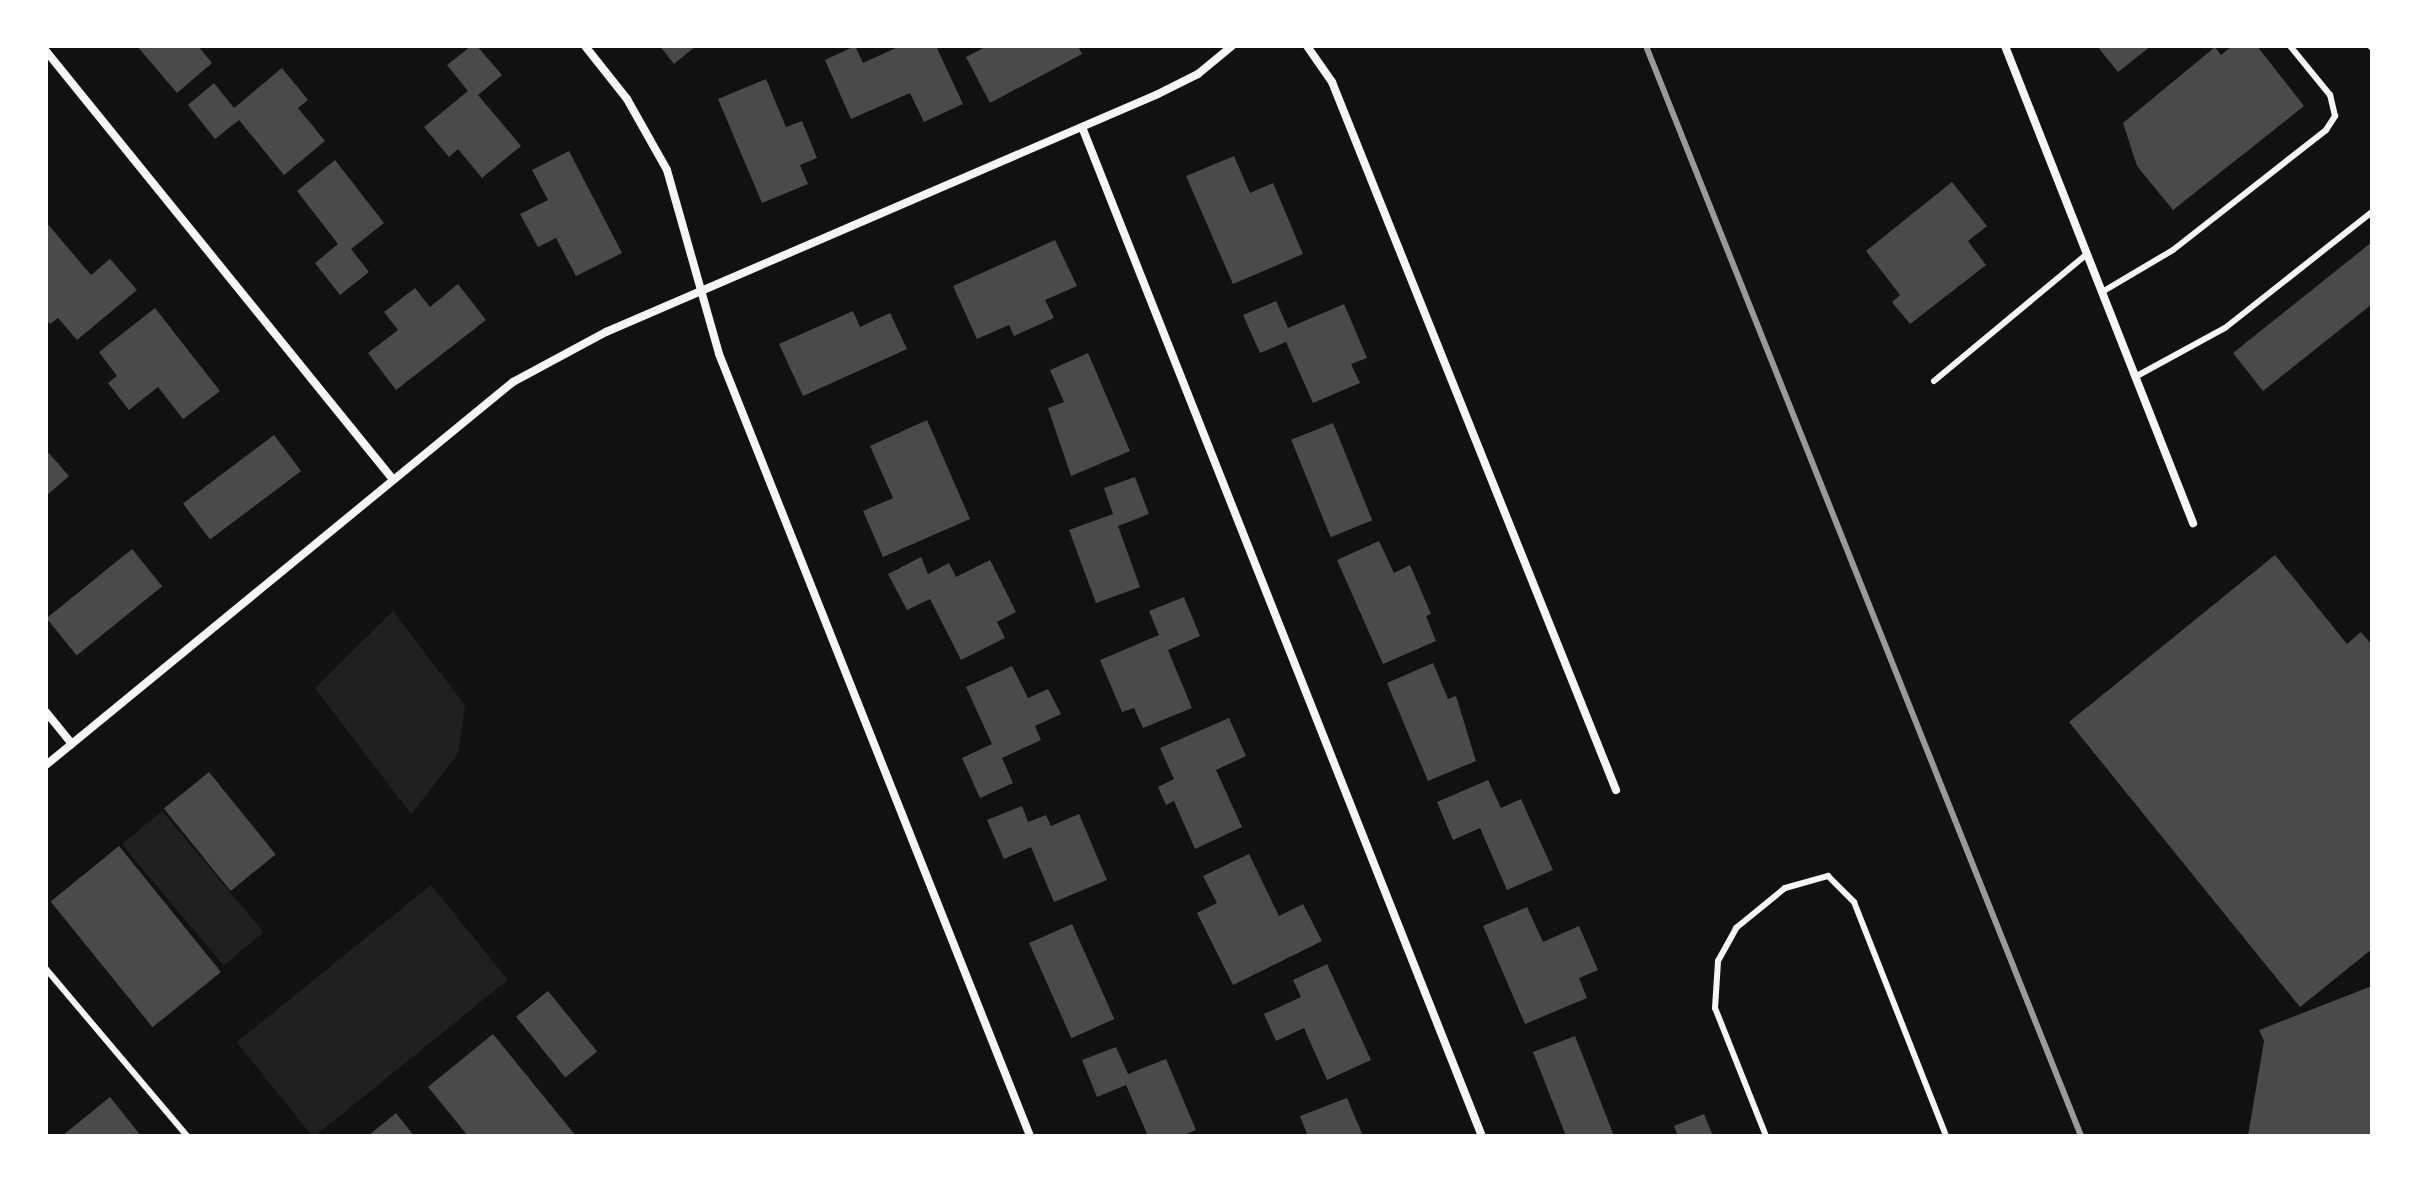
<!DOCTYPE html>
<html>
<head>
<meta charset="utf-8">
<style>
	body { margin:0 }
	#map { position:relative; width:2418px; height:1182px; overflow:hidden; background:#111; font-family:"Varela Round",sans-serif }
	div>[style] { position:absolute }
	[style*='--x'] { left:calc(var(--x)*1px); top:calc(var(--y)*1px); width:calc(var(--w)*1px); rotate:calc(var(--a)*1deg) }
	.green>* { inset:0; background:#202020; transform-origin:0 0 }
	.building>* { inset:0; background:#4a4a4a; transform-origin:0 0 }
	.service>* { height:6px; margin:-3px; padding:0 3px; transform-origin:3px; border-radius:3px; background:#f5f5f5 }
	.minor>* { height:8px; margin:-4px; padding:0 4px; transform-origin:4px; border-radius:4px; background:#f5f5f5 }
	.rail>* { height:6px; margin:-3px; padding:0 3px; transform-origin:3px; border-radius:3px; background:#9a9a9a }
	span { translate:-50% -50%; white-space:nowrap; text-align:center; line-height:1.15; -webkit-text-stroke:6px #fff; paint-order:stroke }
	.frame { position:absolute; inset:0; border:48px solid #fff; pointer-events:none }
</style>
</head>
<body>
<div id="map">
	<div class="green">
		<div style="clip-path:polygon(393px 611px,465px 705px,458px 754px,411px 814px,315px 688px)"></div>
		<div style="left:162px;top:811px;width:158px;height:52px;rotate:50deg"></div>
		<div style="left:431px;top:885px;width:122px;height:250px;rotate:51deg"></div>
	</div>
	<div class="building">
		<div style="clip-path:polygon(137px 46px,198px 46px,212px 63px,177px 93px)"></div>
		<div style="clip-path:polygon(471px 46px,477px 46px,502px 75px,478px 95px,521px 146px,482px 178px,458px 149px,449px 157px,424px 127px,468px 91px,447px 65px)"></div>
		<div style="clip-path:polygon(660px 46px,696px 46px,674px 64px)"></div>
		<div style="clip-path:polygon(855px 46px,863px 63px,900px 46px,936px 46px,963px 104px,924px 122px,910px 93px,851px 119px,825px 60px)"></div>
		<div style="clip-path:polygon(987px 46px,1078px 46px,1082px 54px,990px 103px,966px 57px)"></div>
		<div style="clip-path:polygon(2097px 46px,2151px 46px,2118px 72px)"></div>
		<div style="clip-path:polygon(2232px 46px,2257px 46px,2304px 106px,2173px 210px,2137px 166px,2123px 123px,2215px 47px,2221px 55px)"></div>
		<div style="clip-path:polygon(282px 68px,308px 100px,298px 108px,325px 141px,284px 175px,239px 120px,215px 139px,188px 105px,214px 83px,234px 108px)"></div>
		<div style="clip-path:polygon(766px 79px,786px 127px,802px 121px,817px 158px,800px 165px,808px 184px,762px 203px,718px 99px)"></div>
		<div style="clip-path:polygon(569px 151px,622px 253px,576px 276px,556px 238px,538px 247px,520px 214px,548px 200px,532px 170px)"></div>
		<div style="clip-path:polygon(1234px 156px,1250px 193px,1273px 183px,1303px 254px,1233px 284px,1186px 176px)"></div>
		<div style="clip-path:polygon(335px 160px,384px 223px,351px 249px,369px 272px,340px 295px,315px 263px,338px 244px,297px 191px)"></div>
		<div style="clip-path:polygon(1952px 182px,1987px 226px,1968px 241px,1986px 265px,1910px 324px,1892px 302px,1900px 295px,1866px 251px)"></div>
		<div style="clip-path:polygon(46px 222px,91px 275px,110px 259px,137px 290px,77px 340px,58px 318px,50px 324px,46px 319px)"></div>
		<div style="clip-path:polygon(1055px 240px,1077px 286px,1045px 300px,1054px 318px,1014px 336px,1009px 325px,977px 339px,953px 286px)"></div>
		<div style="clip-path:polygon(2372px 242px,2372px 304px,2263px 391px,2233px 353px)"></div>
		<div style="clip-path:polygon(458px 284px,486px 320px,396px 390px,368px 353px,398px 330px,384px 312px,415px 288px,430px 307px)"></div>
		<div style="clip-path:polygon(1276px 301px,1288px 328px,1344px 304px,1367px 358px,1351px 364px,1360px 383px,1313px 403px,1286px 342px,1260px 353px,1243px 315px)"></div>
		<div style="clip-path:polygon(155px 308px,220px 391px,183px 419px,158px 387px,129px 410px,108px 383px,117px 376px,99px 352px)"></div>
		<div style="clip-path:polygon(853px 311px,860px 327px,890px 313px,907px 349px,803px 396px,779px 344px)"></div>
		<div style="clip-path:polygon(1088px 353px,1130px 451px,1071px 476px,1048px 408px,1064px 402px,1050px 370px)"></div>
		<div style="clip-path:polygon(927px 420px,970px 519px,883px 557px,863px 511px,893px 498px,870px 446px)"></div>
		<div style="left:1333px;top:423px;width:105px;height:45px;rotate:68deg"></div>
		<div style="left:274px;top:435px;width:45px;height:114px;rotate:53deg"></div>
		<div style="clip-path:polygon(46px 450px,69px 476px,46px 496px)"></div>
		<div style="clip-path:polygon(1135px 477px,1149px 514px,1118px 526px,1140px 587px,1096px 603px,1069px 530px,1113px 514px,1104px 488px)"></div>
		<div style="clip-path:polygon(1379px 541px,1394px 573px,1410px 565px,1431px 614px,1426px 616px,1436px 641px,1383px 664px,1337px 560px)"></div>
		<div style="left:132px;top:549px;width:48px;height:110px;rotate:51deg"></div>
		<div style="clip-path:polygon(2275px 555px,2347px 644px,2361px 632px,2372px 645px,2372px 949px,2300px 1007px,2069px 722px)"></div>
		<div style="clip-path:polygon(921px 557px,928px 574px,949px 563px,956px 577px,990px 560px,1016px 612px,997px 622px,1005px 638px,961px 660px,930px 599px,907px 610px,888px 574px)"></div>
		<div style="clip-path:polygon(1184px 597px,1200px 636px,1168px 650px,1192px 708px,1143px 728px,1134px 708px,1122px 712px,1100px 660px,1159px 635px,1149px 611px)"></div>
		<div style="clip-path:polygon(1433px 663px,1448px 699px,1456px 696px,1476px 761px,1428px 781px,1387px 683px)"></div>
		<div style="clip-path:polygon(1012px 666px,1028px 698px,1048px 689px,1061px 714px,1035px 726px,1041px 740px,1002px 758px,1013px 783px,980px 798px,962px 758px,992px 744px,966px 687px)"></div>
		<div style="clip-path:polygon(1229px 718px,1246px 756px,1216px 770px,1242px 827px,1195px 849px,1174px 801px,1166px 805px,1158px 787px,1174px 779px,1160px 748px)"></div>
		<div style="left:209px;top:772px;width:106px;height:58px;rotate:51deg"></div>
		<div style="clip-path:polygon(1488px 780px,1501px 808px,1521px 799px,1553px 870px,1507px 890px,1480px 828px,1453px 840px,1437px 802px)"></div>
		<div style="clip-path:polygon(1022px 806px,1028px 822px,1046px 815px,1051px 826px,1079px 814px,1107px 880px,1054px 902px,1031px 847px,1004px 859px,987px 820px)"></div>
		<div style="left:119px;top:846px;width:162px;height:88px;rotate:51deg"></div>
		<div style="clip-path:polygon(1249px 854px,1279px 916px,1303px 904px,1322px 941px,1233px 985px,1197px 913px,1217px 903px,1203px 876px)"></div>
		<div style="clip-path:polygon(1527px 907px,1543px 942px,1579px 926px,1598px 970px,1579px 978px,1587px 998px,1525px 1024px,1483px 926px)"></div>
		<div style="left:1072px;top:924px;width:104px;height:47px;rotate:66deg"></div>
		<div style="clip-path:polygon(1327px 964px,1371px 1060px,1327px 1080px,1304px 1028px,1276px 1041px,1264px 1014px,1301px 997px,1293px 980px)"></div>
		<div style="clip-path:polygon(2372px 986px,2372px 1136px,2248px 1136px,2264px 1041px,2259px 1030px)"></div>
		<div style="left:548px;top:991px;width:78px;height:41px;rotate:51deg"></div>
		<div style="clip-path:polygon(493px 1034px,576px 1136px,468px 1136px,428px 1087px)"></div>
		<div style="clip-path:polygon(1575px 1036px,1614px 1136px,1566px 1136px,1533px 1052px)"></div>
		<div style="clip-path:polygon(1116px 1047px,1128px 1074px,1166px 1059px,1196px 1130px,1182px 1136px,1148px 1136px,1126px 1085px,1097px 1097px,1082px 1060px)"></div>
		<div style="clip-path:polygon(110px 1097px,141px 1136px,62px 1136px)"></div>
		<div style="clip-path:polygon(1347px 1098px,1363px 1136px,1308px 1136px,1300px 1116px)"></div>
		<div style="clip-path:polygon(396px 1113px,414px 1136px,368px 1136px)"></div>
		<div style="clip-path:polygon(1704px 1114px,1713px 1136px,1678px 1136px,1674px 1126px)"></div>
	</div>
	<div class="service">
		<div style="--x:2370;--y:46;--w:3;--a:45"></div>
		<div style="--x:2102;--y:292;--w:82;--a:-30.6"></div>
		<div style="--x:2173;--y:250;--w:194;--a:-38.1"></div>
		<div style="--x:2326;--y:130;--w:17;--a:-57"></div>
		<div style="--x:2335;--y:116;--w:22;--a:-103"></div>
		<div style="--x:2330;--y:95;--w:63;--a:-129.2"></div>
		<div style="--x:2135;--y:377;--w:102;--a:-28.6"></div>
		<div style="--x:2225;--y:328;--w:187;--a:-38.3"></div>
		<div style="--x:1934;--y:381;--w:199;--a:-39.7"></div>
		<div style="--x:46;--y:969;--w:219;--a:49.8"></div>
		<div style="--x:1766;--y:1136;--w:138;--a:-111.7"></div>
		<div style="--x:1715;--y:1008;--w:47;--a:-86.3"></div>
		<div style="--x:1718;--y:961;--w:38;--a:-61"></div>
		<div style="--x:1736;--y:928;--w:63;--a:-39.2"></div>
		<div style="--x:1785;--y:888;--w:45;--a:-15.6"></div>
		<div style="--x:1828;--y:876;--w:37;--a:45"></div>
		<div style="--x:1854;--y:902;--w:251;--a:68.5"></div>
	</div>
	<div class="minor">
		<div style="--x:585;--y:46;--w:68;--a:51.6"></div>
		<div style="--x:627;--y:99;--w:81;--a:60.6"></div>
		<div style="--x:667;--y:170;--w:191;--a:74.2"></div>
		<div style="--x:719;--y:354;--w:842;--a:68.31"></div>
		<div style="--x:1307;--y:46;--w:44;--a:55.2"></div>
		<div style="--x:1332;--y:82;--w:763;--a:68.14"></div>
		<div style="--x:2005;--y:46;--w:513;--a:68.49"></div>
		<div style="--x:46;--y:51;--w:548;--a:51"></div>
		<div style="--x:1082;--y:127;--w:1085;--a:68.38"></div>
		<div style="--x:46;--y:712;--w:41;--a:50.9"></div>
		<div style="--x:46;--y:765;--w:604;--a:-39.36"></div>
		<div style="--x:513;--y:382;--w:106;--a:-28.3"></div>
		<div style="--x:606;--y:332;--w:601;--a:-23.32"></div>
		<div style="--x:1158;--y:94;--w:45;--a:-26.6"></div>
		<div style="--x:1198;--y:74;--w:44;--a:-39.5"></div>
	</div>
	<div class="rail">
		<div style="--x:1646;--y:46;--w:1174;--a:68.24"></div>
	</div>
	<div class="frame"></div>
</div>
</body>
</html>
